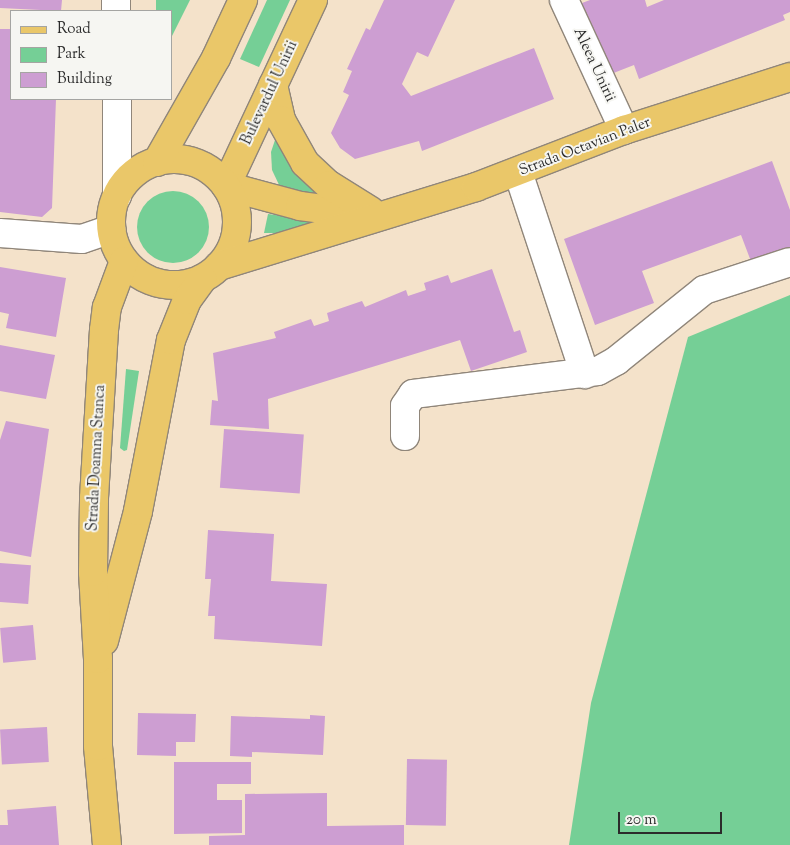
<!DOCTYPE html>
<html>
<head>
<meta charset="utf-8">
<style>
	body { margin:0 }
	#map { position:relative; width:790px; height:845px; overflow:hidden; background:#f4e2ca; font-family:"Sorts Mill Goudy",serif }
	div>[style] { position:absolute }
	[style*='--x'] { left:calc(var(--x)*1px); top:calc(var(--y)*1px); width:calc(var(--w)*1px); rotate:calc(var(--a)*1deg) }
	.green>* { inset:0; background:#75cf96 }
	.round { border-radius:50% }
	.building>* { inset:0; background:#cd9ed2; transform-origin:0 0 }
	.roads { filter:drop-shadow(1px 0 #90867a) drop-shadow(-1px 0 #90867a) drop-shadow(0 1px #90867a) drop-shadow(0 -1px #90867a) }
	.minor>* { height:28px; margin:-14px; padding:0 14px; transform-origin:14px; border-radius:14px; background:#fff }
	.major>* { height:28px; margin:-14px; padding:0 14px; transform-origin:14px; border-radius:14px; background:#eac769 }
	.major>.ring { margin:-14px; padding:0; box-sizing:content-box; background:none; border:28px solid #eac769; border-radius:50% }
	span { translate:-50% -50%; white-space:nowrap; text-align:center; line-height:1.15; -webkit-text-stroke:4px #f6f6f2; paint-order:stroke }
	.street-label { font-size:15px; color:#2b2b2b }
	.legend { position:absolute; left:10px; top:10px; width:162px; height:90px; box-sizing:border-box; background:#f6f6f2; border:1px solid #a5a5a2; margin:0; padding:6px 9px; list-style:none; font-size:15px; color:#2b2b2b }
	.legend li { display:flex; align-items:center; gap:10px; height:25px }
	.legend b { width:25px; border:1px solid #a5a5a2 }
	.scale { position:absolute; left:618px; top:812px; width:104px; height:22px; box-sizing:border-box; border:2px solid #2b2b2b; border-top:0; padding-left:6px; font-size:15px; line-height:18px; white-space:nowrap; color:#2b2b2b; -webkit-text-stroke:4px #f6f6f2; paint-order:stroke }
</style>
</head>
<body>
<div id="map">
	<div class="green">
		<div style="clip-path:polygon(156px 0,190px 0,171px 38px,171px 11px,156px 11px)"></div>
		<div style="clip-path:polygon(267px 0,290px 0,259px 67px,240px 59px)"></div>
		<div style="clip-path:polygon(277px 134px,334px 197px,303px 196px,281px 189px,272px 170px,271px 152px)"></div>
		<div class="round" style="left:137px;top:191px;width:72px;height:72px"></div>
		<div style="clip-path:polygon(268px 214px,304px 219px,320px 223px,285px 233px,264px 233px)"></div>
		<div style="clip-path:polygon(790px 295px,790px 845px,569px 845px,591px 703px,688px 337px)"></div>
		<div style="clip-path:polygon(126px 369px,139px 371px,127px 450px,124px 451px,120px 448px)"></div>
	</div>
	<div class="building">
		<div style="clip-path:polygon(0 0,62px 0,61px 11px,0 8px)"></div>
		<div style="clip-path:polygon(384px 0,455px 0,428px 57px,417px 52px,402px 84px,411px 96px,534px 48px,554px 99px,422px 151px,419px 141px,355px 159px,340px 148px,331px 133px,349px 95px,343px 92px,352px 71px,347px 69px,366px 28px,370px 30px)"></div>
		<div style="clip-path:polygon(590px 0,645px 0,647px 7px,664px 0,790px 0,790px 12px,783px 15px,785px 20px,639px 79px,634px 65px,611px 74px,582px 3px)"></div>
		<div style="clip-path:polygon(0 29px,11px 29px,11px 99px,56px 99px,52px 208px,42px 217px,0 212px)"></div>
		<div style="clip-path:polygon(772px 161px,790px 210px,790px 250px,752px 264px,741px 235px,642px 271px,654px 303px,595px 325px,564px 239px)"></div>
		<div style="clip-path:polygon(0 267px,66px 278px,56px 337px,6px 328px,9px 314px,0 312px)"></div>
		<div style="clip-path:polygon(492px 269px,514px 332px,520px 330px,527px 352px,471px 371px,460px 340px,268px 399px,269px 429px,210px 425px,212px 400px,218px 401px,213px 353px,276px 338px,274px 332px,311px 319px,314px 326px,329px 321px,327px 313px,362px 301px,365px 307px,406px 290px,408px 296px,426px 290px,424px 283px,448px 275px,451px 283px)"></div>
		<div style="clip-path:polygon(0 345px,55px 355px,46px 399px,0 391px)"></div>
		<div style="clip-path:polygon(6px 421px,49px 429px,31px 557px,0 551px,0 440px)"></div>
		<div style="left:224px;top:429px;width:80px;height:59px;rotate:4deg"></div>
		<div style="clip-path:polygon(208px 530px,274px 534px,271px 581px,327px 584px,322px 646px,214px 639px,215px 616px,208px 616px,211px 579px,205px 579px)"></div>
		<div style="left:0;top:563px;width:31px;height:39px;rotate:4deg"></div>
		<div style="left:33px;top:625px;width:35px;height:33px;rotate:85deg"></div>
		<div style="clip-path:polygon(138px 713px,196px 714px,195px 742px,176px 742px,176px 756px,137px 755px)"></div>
		<div style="clip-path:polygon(310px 715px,325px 716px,323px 755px,252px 752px,252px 757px,230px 756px,231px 716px,310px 719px)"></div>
		<div style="left:47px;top:727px;width:35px;height:47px;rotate:87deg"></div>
		<div style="left:407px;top:759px;width:40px;height:66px;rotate:1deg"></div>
		<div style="clip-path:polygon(174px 762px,251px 762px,251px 784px,217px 784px,217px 800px,242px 800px,242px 833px,174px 834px)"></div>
		<div style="clip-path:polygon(327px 793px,327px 826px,404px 825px,404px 845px,209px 845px,209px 836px,245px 835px,245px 794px)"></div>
		<div style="clip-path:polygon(56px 806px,59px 845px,0 845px,0 825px,8px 825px,7px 810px)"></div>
	</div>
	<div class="roads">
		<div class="minor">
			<div style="--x:564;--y:0;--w:143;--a:65.2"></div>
			<div style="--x:116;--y:11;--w:11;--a:-90"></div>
			<div style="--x:518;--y:172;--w:213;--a:71.7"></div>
			<div style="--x:117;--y:196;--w:97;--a:-90"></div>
			<div style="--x:0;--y:233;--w:82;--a:4.2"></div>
			<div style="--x:82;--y:239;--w:31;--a:-19"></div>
			<div style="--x:405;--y:436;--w:30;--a:-90"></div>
			<div style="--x:405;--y:406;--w:14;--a:-56"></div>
			<div style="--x:413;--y:394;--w:186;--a:-7.1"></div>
			<div style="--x:598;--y:371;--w:21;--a:-29"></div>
			<div style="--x:616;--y:361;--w:113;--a:-38.9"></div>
			<div style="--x:704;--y:290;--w:90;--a:-18"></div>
		</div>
		<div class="major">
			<div style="--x:313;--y:0;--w:205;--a:115.1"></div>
			<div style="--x:226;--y:186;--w:77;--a:15.1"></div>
			<div style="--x:300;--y:206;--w:70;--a:7.4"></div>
			<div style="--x:273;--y:85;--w:36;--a:77"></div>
			<div style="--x:281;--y:120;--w:49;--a:60.8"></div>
			<div style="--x:305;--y:163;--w:33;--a:43"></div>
			<div style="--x:329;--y:185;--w:49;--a:31.8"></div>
			<div class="ring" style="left:111px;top:159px;width:98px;height:98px"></div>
			<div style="--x:157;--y:162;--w:120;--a:-60.4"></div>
			<div style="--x:216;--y:58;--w:64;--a:-65"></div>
			<div style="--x:219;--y:266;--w:269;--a:-17.1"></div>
			<div style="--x:476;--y:187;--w:159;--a:-21.1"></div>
			<div style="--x:624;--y:130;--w:174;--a:-17.7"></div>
			<div style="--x:104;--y:641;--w:134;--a:-75.3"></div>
			<div style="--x:138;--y:511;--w:174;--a:-79.1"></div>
			<div style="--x:171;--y:340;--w:43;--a:-68.2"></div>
			<div style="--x:187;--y:300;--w:26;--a:-54"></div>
			<div style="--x:107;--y:845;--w:99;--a:-95.2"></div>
			<div style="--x:98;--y:746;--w:87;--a:-90"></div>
			<div style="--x:98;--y:659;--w:87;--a:-93.3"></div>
			<div style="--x:93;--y:572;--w:74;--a:-89.2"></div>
			<div style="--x:94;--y:498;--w:168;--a:-86.6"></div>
			<div style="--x:104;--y:330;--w:23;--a:-83"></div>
			<div style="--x:107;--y:307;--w:49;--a:-69.7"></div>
		</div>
	</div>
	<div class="street-label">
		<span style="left:594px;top:65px;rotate:65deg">Aleea Unirii</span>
		<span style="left:270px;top:93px;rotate:-65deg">Bulevardul Unirii</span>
		<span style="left:585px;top:147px;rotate:-21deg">Strada Octavian Paler</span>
		<span style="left:97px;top:458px;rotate:-87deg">Strada Doamna Stanca</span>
	</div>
	<ul class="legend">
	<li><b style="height:6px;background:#eac769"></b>Road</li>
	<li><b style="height:14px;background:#75cf96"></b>Park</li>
	<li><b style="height:14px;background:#cd9ed2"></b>Building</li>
	</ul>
	<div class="scale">20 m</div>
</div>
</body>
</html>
